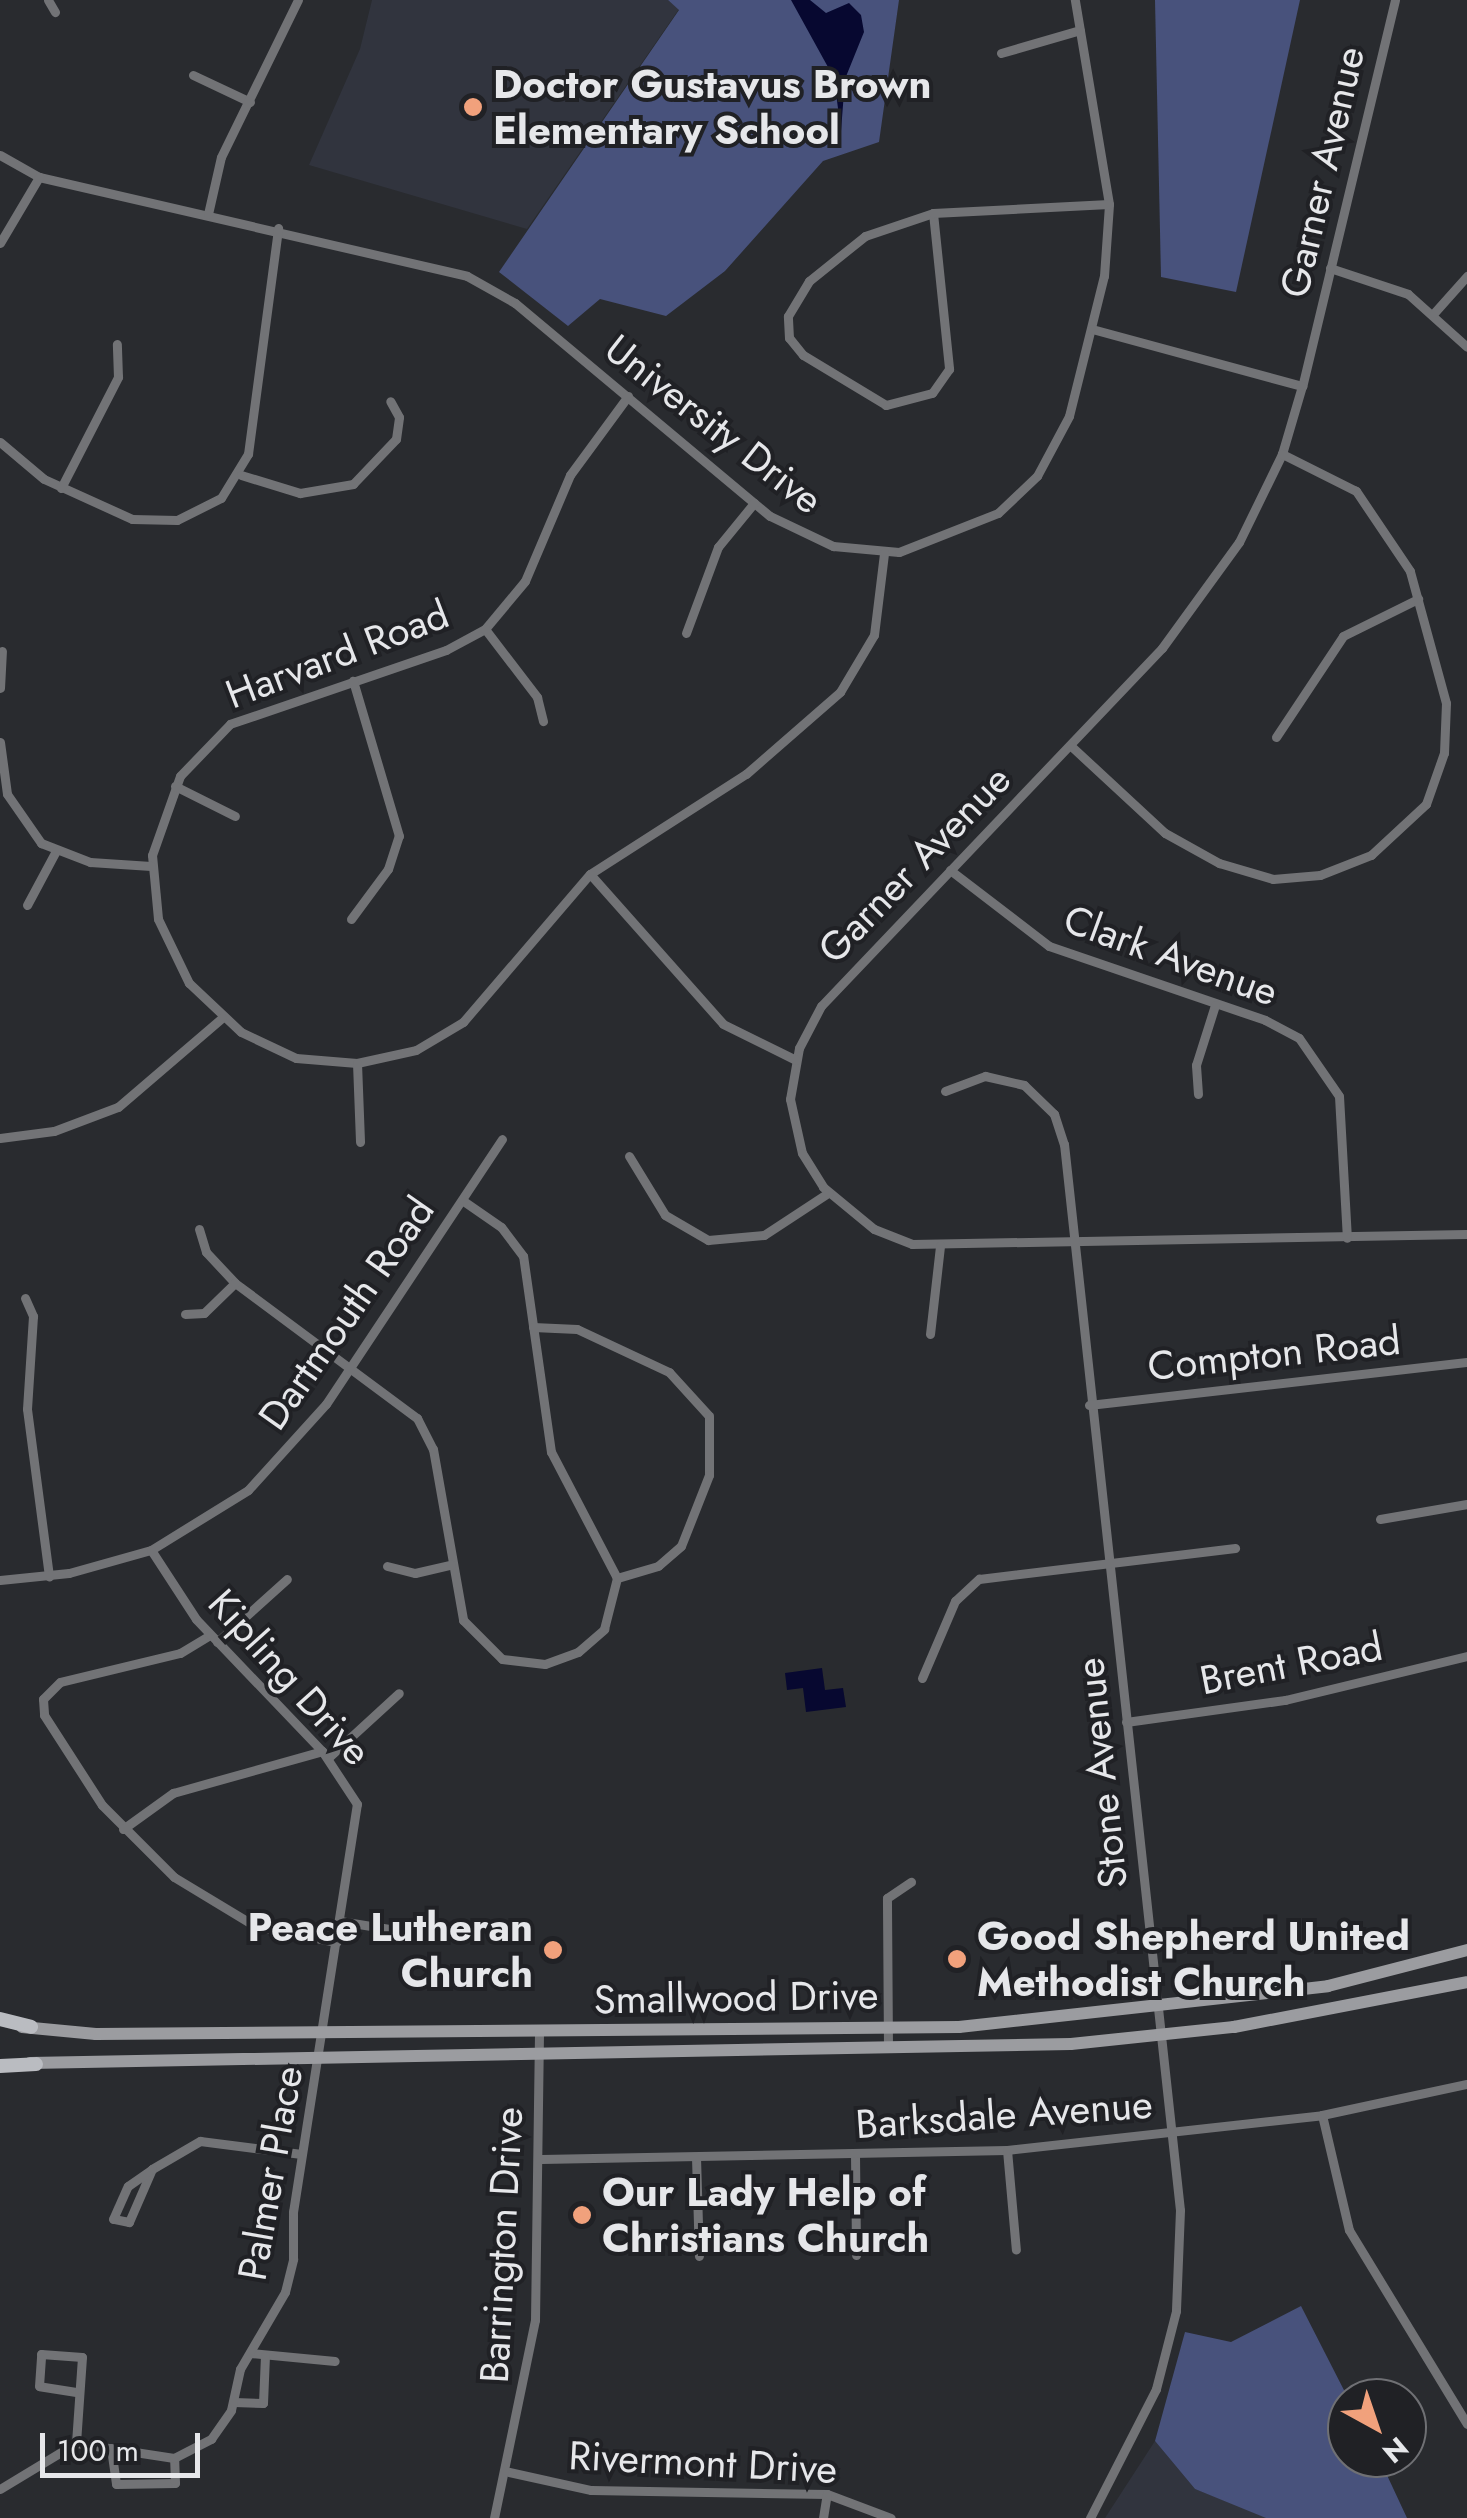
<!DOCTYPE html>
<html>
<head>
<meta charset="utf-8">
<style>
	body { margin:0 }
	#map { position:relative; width:1467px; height:2518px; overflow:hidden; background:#292b2f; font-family:Jost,sans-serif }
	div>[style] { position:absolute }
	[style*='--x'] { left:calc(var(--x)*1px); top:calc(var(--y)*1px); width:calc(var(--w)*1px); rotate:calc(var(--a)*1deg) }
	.built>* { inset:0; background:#31343e }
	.green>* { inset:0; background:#48527c }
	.water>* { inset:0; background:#070830 }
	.minor>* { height:9px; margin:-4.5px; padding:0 4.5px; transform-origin:4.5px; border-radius:4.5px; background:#727376 }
	.secondary>* { height:12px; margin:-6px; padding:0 6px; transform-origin:6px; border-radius:6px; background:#9b9ca0 }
	.primary>* { height:14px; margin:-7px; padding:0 7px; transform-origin:7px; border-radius:7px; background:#babcc1 }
	.dots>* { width:28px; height:28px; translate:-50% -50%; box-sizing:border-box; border:5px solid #202125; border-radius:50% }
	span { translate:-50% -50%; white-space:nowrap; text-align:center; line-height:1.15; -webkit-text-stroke:8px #202125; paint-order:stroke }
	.poi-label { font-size:40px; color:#e6e7ea; font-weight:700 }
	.left { translate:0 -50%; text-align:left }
	.right { translate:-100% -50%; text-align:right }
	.street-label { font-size:40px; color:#e6e7ea }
	.north { position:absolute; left:1327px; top:2378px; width:100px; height:100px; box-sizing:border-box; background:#202125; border:2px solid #6f7074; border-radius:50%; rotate:140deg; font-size:28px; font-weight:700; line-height:40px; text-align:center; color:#e6e7ea }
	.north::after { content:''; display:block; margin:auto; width:35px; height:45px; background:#f1a17c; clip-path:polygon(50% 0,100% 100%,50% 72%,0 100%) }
	.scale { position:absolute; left:40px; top:2433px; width:160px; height:45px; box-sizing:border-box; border:5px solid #e6e7ea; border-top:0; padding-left:12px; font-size:30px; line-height:35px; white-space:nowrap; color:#e6e7ea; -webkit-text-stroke:8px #202125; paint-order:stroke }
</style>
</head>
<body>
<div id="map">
	<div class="built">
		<div style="clip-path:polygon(372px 0,668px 0,679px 9px,527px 229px,309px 165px,360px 49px)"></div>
		<div style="clip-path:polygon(1155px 2441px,1195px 2489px,1271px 2518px,1105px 2518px)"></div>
	</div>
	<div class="green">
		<div style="clip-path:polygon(668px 0,899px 0,879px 142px,823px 161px,725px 271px,666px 316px,600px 299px,568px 326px,499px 272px,679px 10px)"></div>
		<div style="clip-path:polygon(1155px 0,1300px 0,1236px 292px,1161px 277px)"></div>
		<div style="clip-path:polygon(1301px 2306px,1348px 2398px,1347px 2458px,1379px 2458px,1407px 2518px,1266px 2518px,1195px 2489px,1155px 2441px,1185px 2332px,1231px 2342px)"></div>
	</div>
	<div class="water">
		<div style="clip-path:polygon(791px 0,810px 0,826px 13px,849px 3px,861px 15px,864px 32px,845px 79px,841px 131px,834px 78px)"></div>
		<div style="clip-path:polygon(822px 1668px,825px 1690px,843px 1688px,846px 1707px,806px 1712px,803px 1688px,787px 1690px,785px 1673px)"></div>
	</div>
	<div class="minor">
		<div style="--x:48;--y:0;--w:14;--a:60"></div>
		<div style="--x:1395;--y:0;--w:397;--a:103.5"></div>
		<div style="--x:1302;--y:386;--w:71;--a:106.4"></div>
		<div style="--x:1282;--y:454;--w:98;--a:116"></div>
		<div style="--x:1239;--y:542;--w:131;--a:126"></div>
		<div style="--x:1162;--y:648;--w:494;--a:133.6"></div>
		<div style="--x:821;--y:1006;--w:47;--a:117.6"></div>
		<div style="--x:799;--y:1048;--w:52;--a:100"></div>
		<div style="--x:790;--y:1099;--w:55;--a:77.5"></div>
		<div style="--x:802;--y:1153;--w:40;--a:58"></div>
		<div style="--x:823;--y:1187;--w:66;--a:39.5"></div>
		<div style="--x:874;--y:1229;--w:41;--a:21.5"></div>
		<div style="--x:912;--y:1244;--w:555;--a:-1.03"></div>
		<div style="--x:1001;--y:53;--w:82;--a:-16.2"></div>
		<div style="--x:193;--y:75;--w:63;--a:25.3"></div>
		<div style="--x:0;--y:155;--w:45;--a:29.4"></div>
		<div style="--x:39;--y:177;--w:439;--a:13"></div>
		<div style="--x:467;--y:276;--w:55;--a:29.4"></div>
		<div style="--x:515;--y:303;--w:332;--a:39.9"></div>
		<div style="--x:770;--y:516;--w:70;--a:25.5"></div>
		<div style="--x:833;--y:546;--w:66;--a:5.2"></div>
		<div style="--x:899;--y:552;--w:106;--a:-21.5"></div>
		<div style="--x:998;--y:513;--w:54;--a:-43.5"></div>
		<div style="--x:1037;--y:476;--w:68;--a:-61.9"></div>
		<div style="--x:1069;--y:416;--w:144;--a:-76"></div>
		<div style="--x:1104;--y:276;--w:72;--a:-86"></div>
		<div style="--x:1109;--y:204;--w:207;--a:-99.5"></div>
		<div style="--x:933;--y:213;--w:157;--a:84.1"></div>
		<div style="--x:949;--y:369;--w:29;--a:125"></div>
		<div style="--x:932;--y:393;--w:48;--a:165.4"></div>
		<div style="--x:886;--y:405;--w:97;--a:-148.9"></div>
		<div style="--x:803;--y:355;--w:22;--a:-129"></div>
		<div style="--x:789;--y:338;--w:22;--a:-93"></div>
		<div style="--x:788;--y:316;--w:41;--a:-59"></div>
		<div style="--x:809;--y:281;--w:72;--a:-38.8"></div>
		<div style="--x:865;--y:236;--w:72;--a:-18.7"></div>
		<div style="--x:933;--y:213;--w:176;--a:-2.9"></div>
		<div style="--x:208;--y:214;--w:58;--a:-77.2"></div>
		<div style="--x:221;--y:157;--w:175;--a:-63.9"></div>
		<div style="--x:0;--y:243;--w:77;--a:-59.4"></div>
		<div style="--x:1330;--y:268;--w:82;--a:18.4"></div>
		<div style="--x:1408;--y:294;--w:79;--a:41.9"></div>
		<div style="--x:1434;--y:313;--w:50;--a:-48.3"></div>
		<div style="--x:1092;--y:329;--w:218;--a:15.2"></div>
		<div style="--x:628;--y:396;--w:98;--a:126.3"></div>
		<div style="--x:570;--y:475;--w:115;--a:113"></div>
		<div style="--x:525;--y:581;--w:62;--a:129.8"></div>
		<div style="--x:485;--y:629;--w:44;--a:151.7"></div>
		<div style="--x:446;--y:650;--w:228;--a:161.1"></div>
		<div style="--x:230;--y:724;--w:72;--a:133.9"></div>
		<div style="--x:180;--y:776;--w:84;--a:109.5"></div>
		<div style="--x:152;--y:855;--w:64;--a:84.6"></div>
		<div style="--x:158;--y:919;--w:71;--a:64.2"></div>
		<div style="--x:189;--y:983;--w:71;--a:43.3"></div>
		<div style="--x:241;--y:1032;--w:61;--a:25.3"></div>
		<div style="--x:296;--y:1058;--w:61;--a:4.7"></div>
		<div style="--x:357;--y:1063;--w:60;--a:-12.4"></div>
		<div style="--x:416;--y:1050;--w:55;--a:-30.8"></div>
		<div style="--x:463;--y:1022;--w:195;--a:-49.4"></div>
		<div style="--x:590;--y:874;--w:185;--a:-32.7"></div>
		<div style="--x:746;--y:774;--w:125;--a:-41.1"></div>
		<div style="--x:840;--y:692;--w:66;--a:-59.2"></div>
		<div style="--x:874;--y:635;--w:83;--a:-83"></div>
		<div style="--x:0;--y:442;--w:57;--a:40.1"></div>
		<div style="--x:44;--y:479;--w:97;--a:24.4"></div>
		<div style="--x:132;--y:519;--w:45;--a:1.3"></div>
		<div style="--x:177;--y:520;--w:49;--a:-26.6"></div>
		<div style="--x:221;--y:498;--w:52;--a:-58.5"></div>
		<div style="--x:248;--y:454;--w:228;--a:-82.4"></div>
		<div style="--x:241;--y:475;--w:62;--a:17"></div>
		<div style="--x:300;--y:493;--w:54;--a:-9.6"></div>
		<div style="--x:353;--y:484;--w:62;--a:-46.3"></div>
		<div style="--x:396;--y:439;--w:22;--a:-82"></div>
		<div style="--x:399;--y:417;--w:18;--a:-119"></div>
		<div style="--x:61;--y:488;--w:125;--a:-62.8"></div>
		<div style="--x:118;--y:377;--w:33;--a:-92"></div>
		<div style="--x:485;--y:629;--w:86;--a:52.6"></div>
		<div style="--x:537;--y:697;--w:25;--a:76"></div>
		<div style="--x:686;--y:633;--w:92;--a:-69.6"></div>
		<div style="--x:718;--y:547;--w:57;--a:-50.7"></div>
		<div style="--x:0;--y:688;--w:37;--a:-87"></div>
		<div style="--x:1276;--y:737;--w:121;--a:-56.4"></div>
		<div style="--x:1343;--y:636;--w:84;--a:-26.3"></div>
		<div style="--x:0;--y:742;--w:52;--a:82.3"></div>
		<div style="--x:7;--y:794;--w:60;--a:55.2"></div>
		<div style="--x:41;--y:843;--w:53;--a:21.2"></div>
		<div style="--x:90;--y:862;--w:61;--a:3.8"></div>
		<div style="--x:1071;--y:746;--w:128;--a:42.8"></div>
		<div style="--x:1165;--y:833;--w:62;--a:29.1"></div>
		<div style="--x:1219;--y:863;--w:56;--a:16.5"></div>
		<div style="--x:1273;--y:879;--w:47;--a:-4.9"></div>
		<div style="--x:1320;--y:875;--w:55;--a:-21.4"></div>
		<div style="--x:1371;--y:855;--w:75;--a:-42.8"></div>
		<div style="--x:1426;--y:804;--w:54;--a:-70.6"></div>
		<div style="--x:1444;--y:753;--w:50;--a:-87.7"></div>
		<div style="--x:1446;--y:703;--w:137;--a:-105.3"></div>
		<div style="--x:1410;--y:571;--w:97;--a:-124"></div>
		<div style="--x:1356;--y:491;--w:83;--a:-153.4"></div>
		<div style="--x:175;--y:786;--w:67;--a:26.6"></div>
		<div style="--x:950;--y:870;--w:125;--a:37.5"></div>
		<div style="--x:1049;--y:946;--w:228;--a:18.9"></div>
		<div style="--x:1265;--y:1020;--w:38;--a:28"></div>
		<div style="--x:1299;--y:1038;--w:70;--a:55.4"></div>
		<div style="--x:1339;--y:1096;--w:142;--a:86.8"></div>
		<div style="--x:590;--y:874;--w:200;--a:48.4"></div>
		<div style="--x:723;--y:1024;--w:81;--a:26.3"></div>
		<div style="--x:27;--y:905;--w:61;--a:-61.8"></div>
		<div style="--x:351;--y:919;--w:62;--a:-53.5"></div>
		<div style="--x:388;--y:869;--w:35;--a:-72"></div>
		<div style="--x:399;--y:836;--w:162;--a:-106.5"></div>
		<div style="--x:357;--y:1063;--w:79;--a:87.8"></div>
		<div style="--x:945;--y:1091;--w:43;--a:-20.6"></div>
		<div style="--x:985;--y:1076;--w:40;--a:13"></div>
		<div style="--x:1024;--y:1085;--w:42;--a:44"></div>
		<div style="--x:1054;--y:1114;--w:32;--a:72"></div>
		<div style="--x:1064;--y:1144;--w:1072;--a:83.79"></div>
		<div style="--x:1180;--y:2210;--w:101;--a:92.3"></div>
		<div style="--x:1176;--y:2311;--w:81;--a:104.4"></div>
		<div style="--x:1156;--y:2389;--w:145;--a:117.1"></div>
		<div style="--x:1198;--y:1094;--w:29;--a:-94"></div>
		<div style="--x:1196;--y:1065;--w:63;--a:-72.4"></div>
		<div style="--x:0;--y:1138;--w:54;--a:-7.4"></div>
		<div style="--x:54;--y:1131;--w:68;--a:-20.6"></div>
		<div style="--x:118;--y:1107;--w:137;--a:-40.6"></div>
		<div style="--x:629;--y:1156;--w:69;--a:58.6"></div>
		<div style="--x:665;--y:1215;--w:50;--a:30.2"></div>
		<div style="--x:708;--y:1240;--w:56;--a:-5.1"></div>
		<div style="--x:764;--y:1235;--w:77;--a:-33.3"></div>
		<div style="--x:199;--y:1229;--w:24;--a:73"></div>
		<div style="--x:206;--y:1252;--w:42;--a:46.9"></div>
		<div style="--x:235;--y:1283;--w:227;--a:36.6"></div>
		<div style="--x:417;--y:1418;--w:35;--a:63"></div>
		<div style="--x:433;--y:1449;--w:174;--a:80"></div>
		<div style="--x:463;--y:1620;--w:55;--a:45"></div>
		<div style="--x:502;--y:1659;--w:43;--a:6.6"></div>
		<div style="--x:545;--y:1664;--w:35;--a:-20"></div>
		<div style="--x:578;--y:1652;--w:35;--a:-41"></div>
		<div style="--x:604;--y:1629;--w:53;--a:-75.7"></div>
		<div style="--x:617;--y:1578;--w:142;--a:-117.6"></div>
		<div style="--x:551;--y:1452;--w:198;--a:-98.1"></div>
		<div style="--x:523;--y:1256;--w:36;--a:-127"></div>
		<div style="--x:501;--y:1227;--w:47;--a:-145.3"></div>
		<div style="--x:25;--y:1298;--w:20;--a:66"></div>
		<div style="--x:33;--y:1316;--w:93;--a:93.7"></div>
		<div style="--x:27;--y:1409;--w:169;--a:82.5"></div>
		<div style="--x:185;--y:1314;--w:19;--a:-3"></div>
		<div style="--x:204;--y:1313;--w:43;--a:-44.1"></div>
		<div style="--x:533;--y:1327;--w:44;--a:2.6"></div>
		<div style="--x:577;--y:1329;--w:102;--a:25.1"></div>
		<div style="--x:669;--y:1372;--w:59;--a:47.7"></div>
		<div style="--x:709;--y:1416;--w:59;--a:90"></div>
		<div style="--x:709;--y:1475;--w:76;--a:111.5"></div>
		<div style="--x:681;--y:1546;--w:30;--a:139"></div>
		<div style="--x:658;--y:1566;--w:43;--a:163.7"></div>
		<div style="--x:930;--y:1334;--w:89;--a:-83.5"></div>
		<div style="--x:1089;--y:1405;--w:380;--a:-6.5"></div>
		<div style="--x:1380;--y:1519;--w:88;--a:-9.8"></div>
		<div style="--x:387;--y:1566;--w:29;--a:14"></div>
		<div style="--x:415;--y:1573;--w:37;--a:-13"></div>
		<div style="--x:0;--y:1580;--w:69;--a:-5.8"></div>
		<div style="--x:69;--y:1573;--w:85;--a:-15.7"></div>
		<div style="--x:151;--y:1550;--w:114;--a:-31.7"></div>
		<div style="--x:248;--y:1490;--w:116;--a:-47.8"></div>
		<div style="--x:326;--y:1404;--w:318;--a:-56.4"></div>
		<div style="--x:210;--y:1635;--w:35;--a:149"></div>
		<div style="--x:180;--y:1653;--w:123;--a:166.4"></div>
		<div style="--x:60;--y:1682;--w:24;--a:135"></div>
		<div style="--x:43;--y:1699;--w:16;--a:86"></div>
		<div style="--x:44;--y:1715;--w:107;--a:57.2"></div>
		<div style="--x:102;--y:1805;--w:102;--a:45"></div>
		<div style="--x:174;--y:1877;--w:95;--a:31.2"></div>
		<div style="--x:255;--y:1926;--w:83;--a:11.2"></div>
		<div style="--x:217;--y:1642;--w:94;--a:-42"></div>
		<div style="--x:922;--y:1678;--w:84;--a:-66.8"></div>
		<div style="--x:955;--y:1601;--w:33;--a:-43"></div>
		<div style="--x:979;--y:1579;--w:258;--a:-6.9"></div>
		<div style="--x:1126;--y:1722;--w:161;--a:-7.9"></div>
		<div style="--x:1285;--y:1700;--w:187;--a:-13.6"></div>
		<div style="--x:328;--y:1758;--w:96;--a:-42.5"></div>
		<div style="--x:123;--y:1829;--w:62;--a:-35.8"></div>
		<div style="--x:173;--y:1793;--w:155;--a:-15.7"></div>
		<div style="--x:340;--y:1921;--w:100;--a:9.2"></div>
		<div style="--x:888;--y:2048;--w:150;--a:-90.4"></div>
		<div style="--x:887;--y:1898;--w:29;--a:-34"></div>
		<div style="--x:1322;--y:2115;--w:118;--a:76.8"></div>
		<div style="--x:1349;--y:2230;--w:227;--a:58.7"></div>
		<div style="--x:1007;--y:2150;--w:100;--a:84.9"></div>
		<div style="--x:855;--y:2154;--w:101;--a:89.4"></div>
		<div style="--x:696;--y:2157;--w:99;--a:88.3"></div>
		<div style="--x:541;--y:2159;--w:466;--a:-1.1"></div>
		<div style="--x:1007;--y:2150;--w:317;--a:-6.3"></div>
		<div style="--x:1322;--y:2115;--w:148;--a:-12.1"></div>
		<div style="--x:152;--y:2169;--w:56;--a:-30.3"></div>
		<div style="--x:200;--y:2141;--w:102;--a:7.3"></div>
		<div style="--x:152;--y:2169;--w:58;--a:113.5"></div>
		<div style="--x:129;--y:2222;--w:16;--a:-169"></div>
		<div style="--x:113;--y:2219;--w:36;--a:-66"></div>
		<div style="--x:128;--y:2186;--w:29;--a:-35"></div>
		<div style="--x:250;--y:2353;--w:85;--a:5.4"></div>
		<div style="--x:76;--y:2392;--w:37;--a:-171"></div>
		<div style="--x:39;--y:2386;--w:32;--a:-86"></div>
		<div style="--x:41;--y:2354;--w:41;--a:4.2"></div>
		<div style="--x:82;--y:2357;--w:86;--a:94"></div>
		<div style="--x:234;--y:2402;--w:29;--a:2"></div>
		<div style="--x:263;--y:2403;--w:47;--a:-87.6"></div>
		<div style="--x:111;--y:2448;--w:36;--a:82"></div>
		<div style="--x:116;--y:2484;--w:59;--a:-1"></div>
		<div style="--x:175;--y:2483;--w:25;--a:-92"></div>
		<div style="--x:509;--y:2472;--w:84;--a:12.4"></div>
		<div style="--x:591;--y:2490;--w:236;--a:1"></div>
		<div style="--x:827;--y:2494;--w:68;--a:20.6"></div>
		<div style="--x:0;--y:2489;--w:89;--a:-31.2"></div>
		<div style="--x:76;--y:2443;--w:99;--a:8.7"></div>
		<div style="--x:174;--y:2458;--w:42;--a:-27.2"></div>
		<div style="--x:211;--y:2439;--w:35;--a:-55"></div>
		<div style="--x:231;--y:2410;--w:42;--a:-77.6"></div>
		<div style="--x:240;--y:2369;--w:89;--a:-59.7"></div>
		<div style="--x:285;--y:2292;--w:34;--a:-76"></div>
		<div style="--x:293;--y:2259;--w:47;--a:-90"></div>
		<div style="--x:293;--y:2212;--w:413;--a:-81.1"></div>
		<div style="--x:357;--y:1804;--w:64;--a:-123.4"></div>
		<div style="--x:322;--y:1751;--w:182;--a:-133.7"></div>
		<div style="--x:196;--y:1619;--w:82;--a:-123.1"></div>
		<div style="--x:494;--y:2518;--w:202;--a:-78.3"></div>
		<div style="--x:535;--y:2320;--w:288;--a:-89.2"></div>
		<div style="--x:823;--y:2518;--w:24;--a:-81"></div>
	</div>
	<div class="secondary">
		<div style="--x:22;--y:2027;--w:74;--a:5.4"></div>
		<div style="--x:96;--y:2034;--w:863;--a:-0.46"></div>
		<div style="--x:959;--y:2027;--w:371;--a:-6.3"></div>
		<div style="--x:1328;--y:1986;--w:144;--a:-14.5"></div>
		<div style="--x:30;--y:2063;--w:1041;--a:-1.05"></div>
		<div style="--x:1071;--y:2044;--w:164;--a:-6"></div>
		<div style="--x:1234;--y:2027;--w:237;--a:-10.9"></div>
	</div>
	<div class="primary">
		<div style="--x:0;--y:2019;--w:32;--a:14"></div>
		<div style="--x:0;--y:2066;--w:36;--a:-3"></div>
	</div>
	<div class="dots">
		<div style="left:473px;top:107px;background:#f1a17c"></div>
		<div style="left:553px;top:1950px;background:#f1a17c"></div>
		<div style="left:957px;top:1959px;background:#f1a17c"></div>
		<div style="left:582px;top:2215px;background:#f1a17c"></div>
	</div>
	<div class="poi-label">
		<span class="left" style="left:493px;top:107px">Doctor Gustavus Brown<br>Elementary School</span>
		<span class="right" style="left:533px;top:1950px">Peace Lutheran<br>Church</span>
		<span class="left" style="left:977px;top:1959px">Good Shepherd United<br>Methodist Church</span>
		<span class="left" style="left:602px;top:2215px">Our Lady Help of<br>Christians Church</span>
	</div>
	<div class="street-label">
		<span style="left:1322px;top:172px;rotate:-77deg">Garner Avenue</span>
		<span style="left:714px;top:424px;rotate:38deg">University Drive</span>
		<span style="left:337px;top:654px;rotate:-21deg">Harvard Road</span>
		<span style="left:914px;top:864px;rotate:-46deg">Garner Avenue</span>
		<span style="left:1171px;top:955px;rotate:20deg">Clark Avenue</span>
		<span style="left:346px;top:1313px;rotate:-55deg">Dartmouth Road</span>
		<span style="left:1274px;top:1353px;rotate:-6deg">Compton Road</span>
		<span style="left:1291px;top:1663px;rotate:-11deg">Brent Road</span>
		<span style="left:290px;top:1677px;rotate:48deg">Kipling Drive</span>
		<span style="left:1101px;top:1773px;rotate:-96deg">Stone Avenue</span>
		<span style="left:736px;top:1997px;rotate:-1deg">Smallwood Drive</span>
		<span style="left:1004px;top:2114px;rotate:-4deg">Barksdale Avenue</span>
		<span style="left:270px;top:2173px;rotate:-80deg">Palmer Place</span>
		<span style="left:501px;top:2245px;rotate:-87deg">Barrington Drive</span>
		<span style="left:703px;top:2462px;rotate:3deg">Rivermont Drive</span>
	</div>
	<div class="north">N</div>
	<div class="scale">100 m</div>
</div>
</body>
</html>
